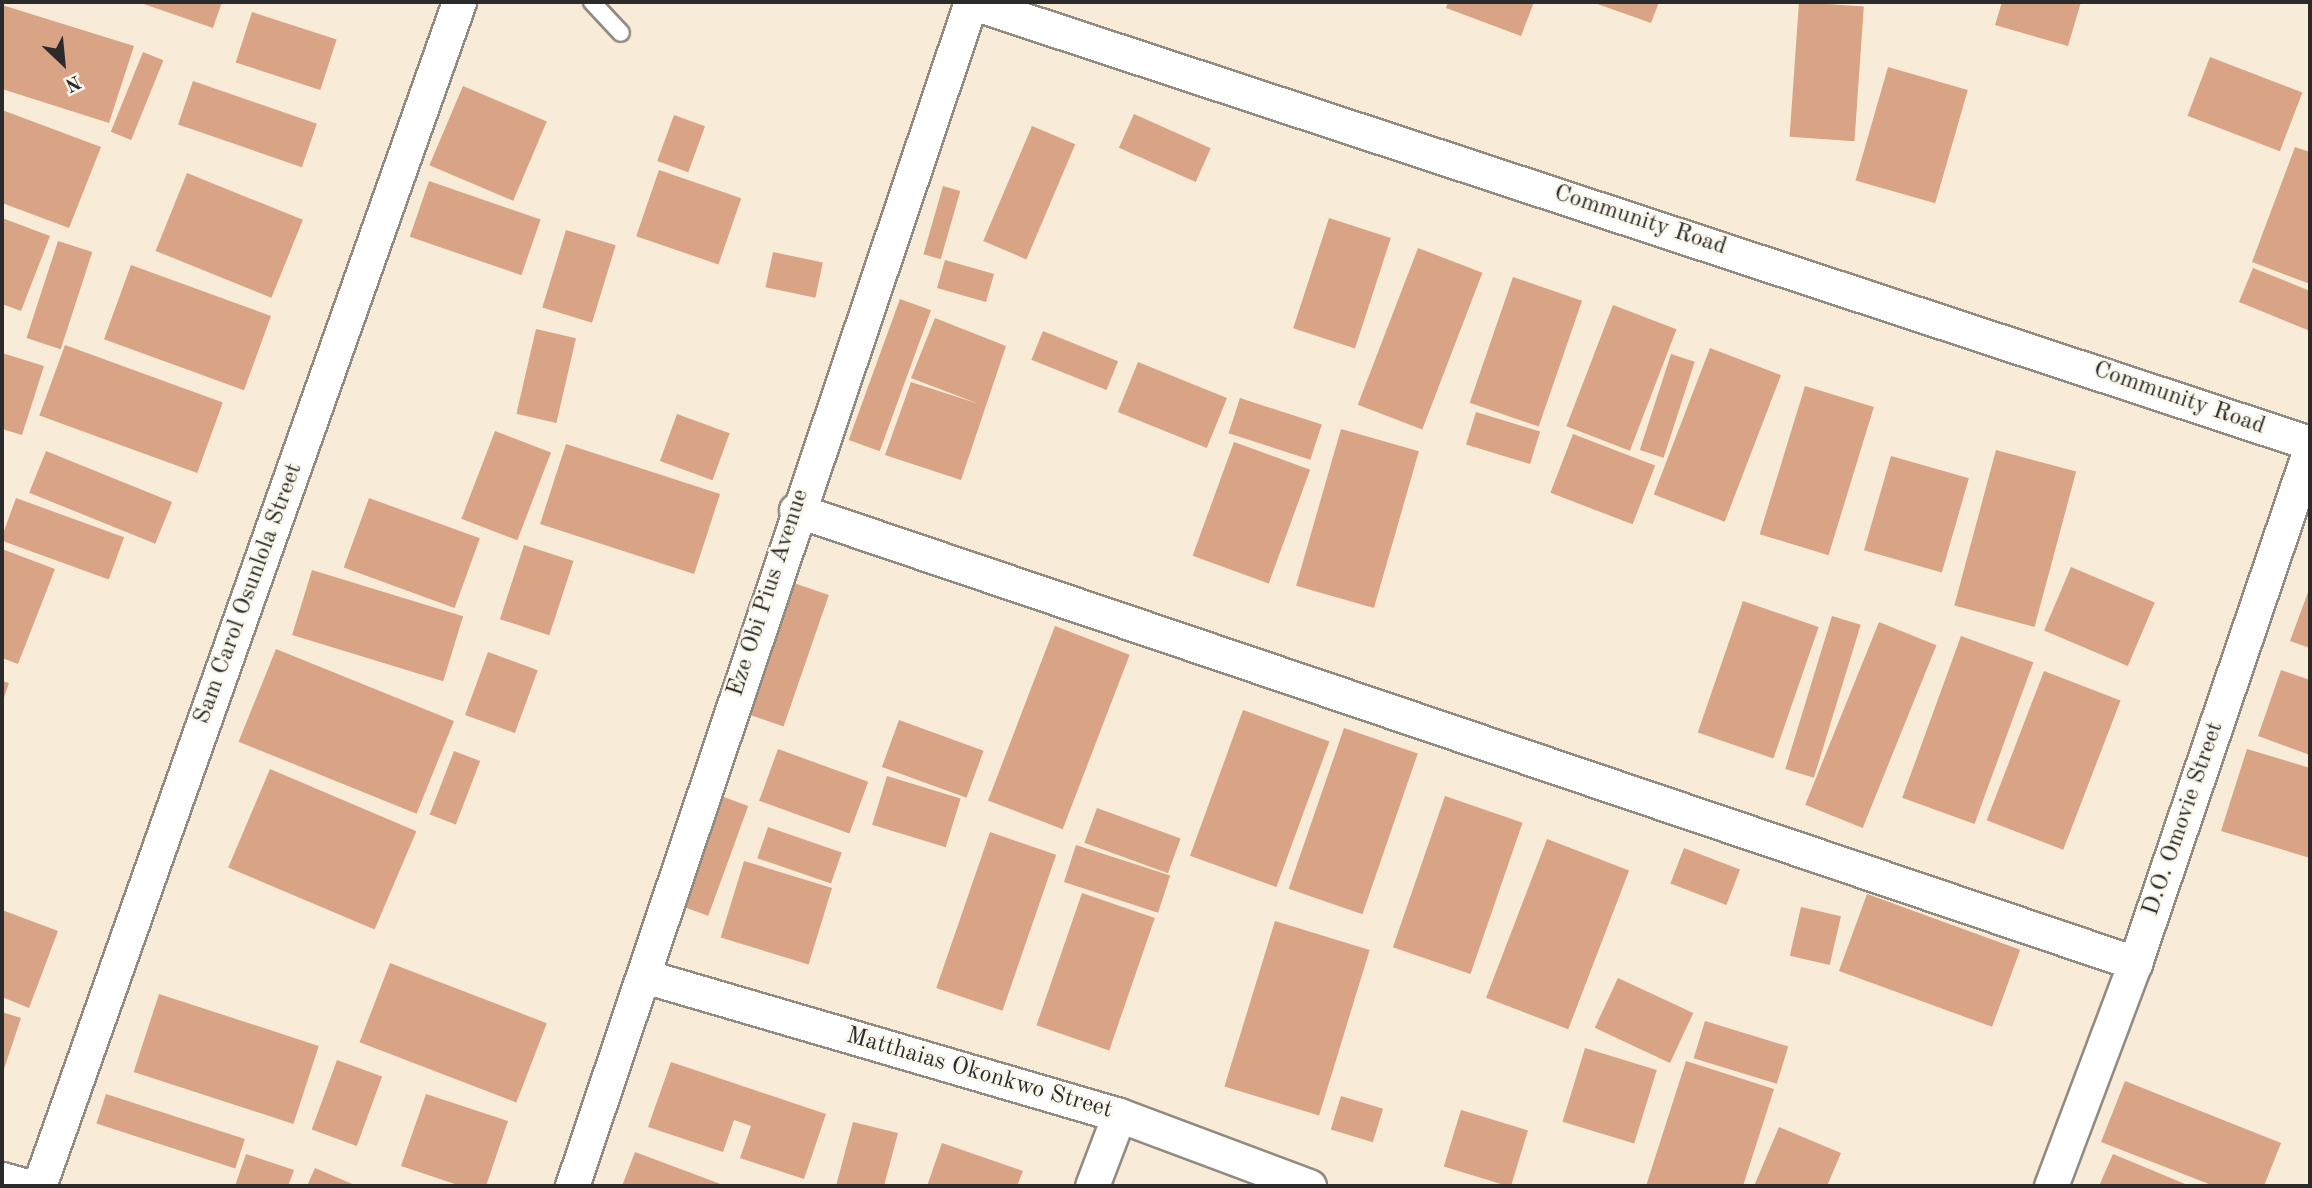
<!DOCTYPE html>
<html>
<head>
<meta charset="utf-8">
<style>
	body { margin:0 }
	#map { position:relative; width:2312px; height:1188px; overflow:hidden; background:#f8ebd7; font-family:"Old Standard TT",serif }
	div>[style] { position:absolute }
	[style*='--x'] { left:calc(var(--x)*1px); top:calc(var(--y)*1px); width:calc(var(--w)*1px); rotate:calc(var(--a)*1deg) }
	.building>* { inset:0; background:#d9a485; transform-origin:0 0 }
	.roads { filter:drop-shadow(2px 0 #928b81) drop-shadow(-2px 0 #928b81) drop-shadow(0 2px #928b81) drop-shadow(0 -2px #928b81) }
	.service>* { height:16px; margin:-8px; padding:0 8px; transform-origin:8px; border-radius:8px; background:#fff }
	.minor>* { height:33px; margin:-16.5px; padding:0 16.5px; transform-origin:16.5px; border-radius:16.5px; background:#fff }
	span { translate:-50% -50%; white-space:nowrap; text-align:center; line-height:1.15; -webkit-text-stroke:5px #fbf7ec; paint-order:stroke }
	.street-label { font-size:24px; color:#2b2b2b }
	.frame { position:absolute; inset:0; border:4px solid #2b2b2b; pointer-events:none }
	.north { position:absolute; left:28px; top:28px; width:70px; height:70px; -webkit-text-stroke:5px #fbf7ec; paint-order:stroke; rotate:154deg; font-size:19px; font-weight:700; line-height:28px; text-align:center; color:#2b2b2b }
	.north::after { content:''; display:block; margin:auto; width:24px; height:32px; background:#2b2b2b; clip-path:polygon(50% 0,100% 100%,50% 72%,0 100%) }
</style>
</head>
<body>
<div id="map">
	<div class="building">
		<div style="clip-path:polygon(138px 2px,222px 2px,213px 28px)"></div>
		<div style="clip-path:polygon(1448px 2px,1534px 2px,1521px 36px,1446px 8px)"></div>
		<div style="clip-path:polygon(1592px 2px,1659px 2px,1651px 23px)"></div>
		<div style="left:1799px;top:2px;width:65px;height:135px;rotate:4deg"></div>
		<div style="clip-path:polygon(2002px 2px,2081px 2px,2068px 46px,1995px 25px)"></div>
		<div style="clip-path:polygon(2px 5px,134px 46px,109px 123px,2px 89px)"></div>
		<div style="left:252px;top:12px;width:89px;height:53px;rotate:18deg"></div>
		<div style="left:143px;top:52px;width:22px;height:86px;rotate:22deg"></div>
		<div style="left:2210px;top:57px;width:99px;height:63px;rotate:21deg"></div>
		<div style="left:1888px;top:67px;width:83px;height:118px;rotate:16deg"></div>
		<div style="left:193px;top:81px;width:131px;height:46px;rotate:19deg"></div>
		<div style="left:463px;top:86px;width:91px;height:86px;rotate:23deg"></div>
		<div style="clip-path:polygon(2px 110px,101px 147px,69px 228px,2px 203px)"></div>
		<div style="left:1134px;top:114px;width:84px;height:37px;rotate:24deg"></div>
		<div style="left:674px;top:115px;width:33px;height:49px;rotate:20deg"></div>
		<div style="left:1032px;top:126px;width:47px;height:125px;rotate:23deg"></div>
		<div style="clip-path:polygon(2295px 147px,2310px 152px,2310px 284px,2252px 262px)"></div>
		<div style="left:659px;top:170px;width:87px;height:70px;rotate:19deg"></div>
		<div style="left:187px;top:173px;width:125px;height:84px;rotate:22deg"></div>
		<div style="left:429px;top:181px;width:118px;height:59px;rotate:19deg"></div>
		<div style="left:943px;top:186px;width:18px;height:71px;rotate:16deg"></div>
		<div style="clip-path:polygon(2px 218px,50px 236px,21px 311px,2px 304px)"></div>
		<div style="left:1329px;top:218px;width:65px;height:116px;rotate:18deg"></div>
		<div style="left:566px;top:230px;width:52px;height:81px;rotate:17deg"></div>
		<div style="left:58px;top:241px;width:36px;height:102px;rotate:18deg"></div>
		<div style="left:1418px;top:248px;width:69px;height:168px;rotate:21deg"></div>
		<div style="left:773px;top:252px;width:51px;height:36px;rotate:12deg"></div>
		<div style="left:945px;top:260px;width:51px;height:29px;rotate:16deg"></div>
		<div style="left:131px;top:265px;width:149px;height:79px;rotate:20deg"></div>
		<div style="clip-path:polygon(2253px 268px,2310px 291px,2310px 331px,2239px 302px)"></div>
		<div style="left:1513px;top:277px;width:73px;height:133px;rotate:19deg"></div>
		<div style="left:900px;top:299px;width:33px;height:150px;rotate:20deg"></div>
		<div style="left:1613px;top:305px;width:68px;height:130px;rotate:21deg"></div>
		<div style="clip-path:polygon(935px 318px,1006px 346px,961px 480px,885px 455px,911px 382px,979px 404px,911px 378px)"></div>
		<div style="left:536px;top:329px;width:41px;height:87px;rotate:13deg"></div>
		<div style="left:1043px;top:331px;width:81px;height:31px;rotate:22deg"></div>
		<div style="left:65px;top:345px;width:168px;height:75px;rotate:20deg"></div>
		<div style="left:1710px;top:348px;width:76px;height:157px;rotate:21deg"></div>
		<div style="clip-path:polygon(2px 353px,44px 366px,22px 435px,2px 429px)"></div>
		<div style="left:1671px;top:354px;width:25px;height:101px;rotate:18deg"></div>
		<div style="left:1138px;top:362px;width:96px;height:54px;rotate:22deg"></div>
		<div style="left:1805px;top:386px;width:72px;height:155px;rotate:17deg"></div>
		<div style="left:1240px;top:398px;width:86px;height:37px;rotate:18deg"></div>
		<div style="left:1476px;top:412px;width:67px;height:34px;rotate:17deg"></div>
		<div style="left:677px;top:414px;width:56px;height:50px;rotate:20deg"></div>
		<div style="left:1341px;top:429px;width:81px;height:163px;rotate:16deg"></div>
		<div style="left:495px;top:431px;width:60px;height:94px;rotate:21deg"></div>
		<div style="left:1573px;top:434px;width:88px;height:63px;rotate:21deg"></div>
		<div style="left:1234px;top:442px;width:81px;height:121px;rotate:20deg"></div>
		<div style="left:566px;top:444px;width:162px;height:84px;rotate:18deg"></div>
		<div style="left:1996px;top:450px;width:83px;height:161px;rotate:15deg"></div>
		<div style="left:46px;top:451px;width:136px;height:45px;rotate:22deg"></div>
		<div style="left:1891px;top:456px;width:81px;height:98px;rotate:16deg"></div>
		<div style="left:16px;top:498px;width:115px;height:45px;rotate:20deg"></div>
		<div style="left:369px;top:498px;width:118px;height:74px;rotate:20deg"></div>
		<div style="left:524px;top:545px;width:52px;height:78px;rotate:18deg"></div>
		<div style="clip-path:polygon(2px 549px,55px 569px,18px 664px,2px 658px)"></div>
		<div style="left:2071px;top:567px;width:91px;height:69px;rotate:23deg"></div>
		<div style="left:312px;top:570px;width:158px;height:68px;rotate:17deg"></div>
		<div style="left:791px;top:582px;width:40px;height:139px;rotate:19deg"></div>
		<div style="clip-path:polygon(2310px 587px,2310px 648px,2290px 641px)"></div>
		<div style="left:1743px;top:601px;width:80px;height:139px;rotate:19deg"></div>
		<div style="left:1832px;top:616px;width:30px;height:160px;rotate:17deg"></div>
		<div style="left:1879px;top:622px;width:62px;height:197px;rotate:22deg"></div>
		<div style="left:1055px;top:626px;width:80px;height:187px;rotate:21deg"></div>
		<div style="left:1961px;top:636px;width:77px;height:172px;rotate:20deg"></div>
		<div style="left:276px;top:649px;width:192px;height:100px;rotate:22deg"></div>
		<div style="left:488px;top:652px;width:53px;height:67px;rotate:20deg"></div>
		<div style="clip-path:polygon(2281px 670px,2310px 680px,2310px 755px,2258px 736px)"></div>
		<div style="left:2044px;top:671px;width:82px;height:160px;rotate:21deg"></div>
		<div style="clip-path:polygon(2px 681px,9px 683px,2px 703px)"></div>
		<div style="left:1243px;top:710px;width:92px;height:155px;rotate:20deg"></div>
		<div style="left:899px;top:720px;width:90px;height:50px;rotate:20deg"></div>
		<div style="left:1344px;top:728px;width:78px;height:170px;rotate:19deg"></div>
		<div style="left:778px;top:749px;width:96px;height:55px;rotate:20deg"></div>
		<div style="clip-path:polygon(2247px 749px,2310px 768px,2310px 858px,2221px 831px)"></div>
		<div style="left:454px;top:751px;width:28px;height:68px;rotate:21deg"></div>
		<div style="left:270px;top:769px;width:159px;height:107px;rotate:23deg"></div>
		<div style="left:887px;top:776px;width:77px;height:51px;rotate:17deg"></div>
		<div style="left:721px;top:796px;width:29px;height:117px;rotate:20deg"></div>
		<div style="left:1445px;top:796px;width:82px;height:160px;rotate:19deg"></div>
		<div style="left:1097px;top:808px;width:89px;height:37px;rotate:20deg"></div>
		<div style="left:768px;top:827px;width:78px;height:33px;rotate:19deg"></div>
		<div style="left:990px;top:832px;width:70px;height:165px;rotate:19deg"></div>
		<div style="left:1547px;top:839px;width:88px;height:170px;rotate:21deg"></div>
		<div style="left:1076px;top:845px;width:99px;height:39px;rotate:18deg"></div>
		<div style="left:1684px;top:848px;width:60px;height:38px;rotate:21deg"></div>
		<div style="left:744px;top:861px;width:92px;height:80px;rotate:17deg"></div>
		<div style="left:1082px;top:893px;width:77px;height:140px;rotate:19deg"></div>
		<div style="left:1867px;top:894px;width:163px;height:82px;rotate:20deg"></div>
		<div style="left:1801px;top:907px;width:41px;height:50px;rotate:13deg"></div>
		<div style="clip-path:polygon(2px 910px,58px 931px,29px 1008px,2px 997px)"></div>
		<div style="left:1275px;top:921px;width:99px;height:173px;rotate:17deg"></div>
		<div style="left:390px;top:963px;width:168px;height:85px;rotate:21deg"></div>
		<div style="left:1618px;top:978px;width:83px;height:55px;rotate:25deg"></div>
		<div style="left:159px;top:994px;width:168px;height:82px;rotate:18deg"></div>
		<div style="clip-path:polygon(2px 1012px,21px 1018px,2px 1075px)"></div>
		<div style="left:1705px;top:1021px;width:87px;height:39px;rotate:17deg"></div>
		<div style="left:1585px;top:1048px;width:75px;height:77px;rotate:17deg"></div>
		<div style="left:337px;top:1060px;width:48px;height:74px;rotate:20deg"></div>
		<div style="clip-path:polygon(1686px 1061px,1774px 1089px,1743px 1186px,1646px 1186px)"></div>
		<div style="clip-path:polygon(671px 1062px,826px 1114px,804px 1179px,740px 1158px,751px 1126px,734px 1120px,723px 1152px,648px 1127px)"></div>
		<div style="clip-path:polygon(2125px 1081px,2281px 1143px,2264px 1186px,2214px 1186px,2101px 1142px)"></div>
		<div style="left:106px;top:1094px;width:146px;height:31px;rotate:18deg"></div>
		<div style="clip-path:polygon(426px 1094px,508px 1121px,486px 1186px,461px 1186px,401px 1166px)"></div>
		<div style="left:1341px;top:1096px;width:44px;height:35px;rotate:17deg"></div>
		<div style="left:1461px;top:1110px;width:70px;height:59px;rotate:17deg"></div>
		<div style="clip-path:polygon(853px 1122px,898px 1133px,884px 1186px,836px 1186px)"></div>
		<div style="clip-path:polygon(1779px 1127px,1841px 1153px,1827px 1186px,1754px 1186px)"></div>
		<div style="clip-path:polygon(942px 1143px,1023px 1171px,1017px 1186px,927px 1186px)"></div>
		<div style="clip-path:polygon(635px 1152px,726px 1186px,622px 1186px)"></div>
		<div style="clip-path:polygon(246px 1154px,294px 1170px,288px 1186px,235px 1186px)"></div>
		<div style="clip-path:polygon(2113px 1154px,2190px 1186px,2099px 1186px)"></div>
		<div style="clip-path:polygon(315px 1168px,357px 1186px,307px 1186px)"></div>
	</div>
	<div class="roads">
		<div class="service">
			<div style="--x:592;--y:2;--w:42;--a:46.9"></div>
		</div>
		<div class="minor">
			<div style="--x:970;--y:2;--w:1411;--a:18.22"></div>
			<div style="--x:796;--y:510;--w:1414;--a:18.69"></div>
			<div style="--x:644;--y:976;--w:495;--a:16.3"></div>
			<div style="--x:1119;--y:1115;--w:203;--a:20.5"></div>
			<div style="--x:2;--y:1179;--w:26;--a:16"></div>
			<div style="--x:39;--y:1186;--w:1256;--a:-70.47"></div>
			<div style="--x:572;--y:1186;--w:1249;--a:-71.38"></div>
			<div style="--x:1092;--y:1186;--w:76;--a:-69.2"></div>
			<div style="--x:2051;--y:1186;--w:238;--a:-69.4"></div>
			<div style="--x:2135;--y:963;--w:543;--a:-71.2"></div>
		</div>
	</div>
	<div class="street-label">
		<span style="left:1640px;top:221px;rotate:18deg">Community Road</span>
		<span style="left:2179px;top:399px;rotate:19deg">Community Road</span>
		<span style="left:769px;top:593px;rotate:-72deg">Eze Obi Pius Avenue</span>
		<span style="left:249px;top:594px;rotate:-70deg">Sam Carol Osunlola Street</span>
		<span style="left:2184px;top:819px;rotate:-71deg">D.O. Omovie Street</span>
		<span style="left:979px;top:1074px;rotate:16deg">Matthaias Okonkwo Street</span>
	</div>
	<div class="frame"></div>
	<div class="north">N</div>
</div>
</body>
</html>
